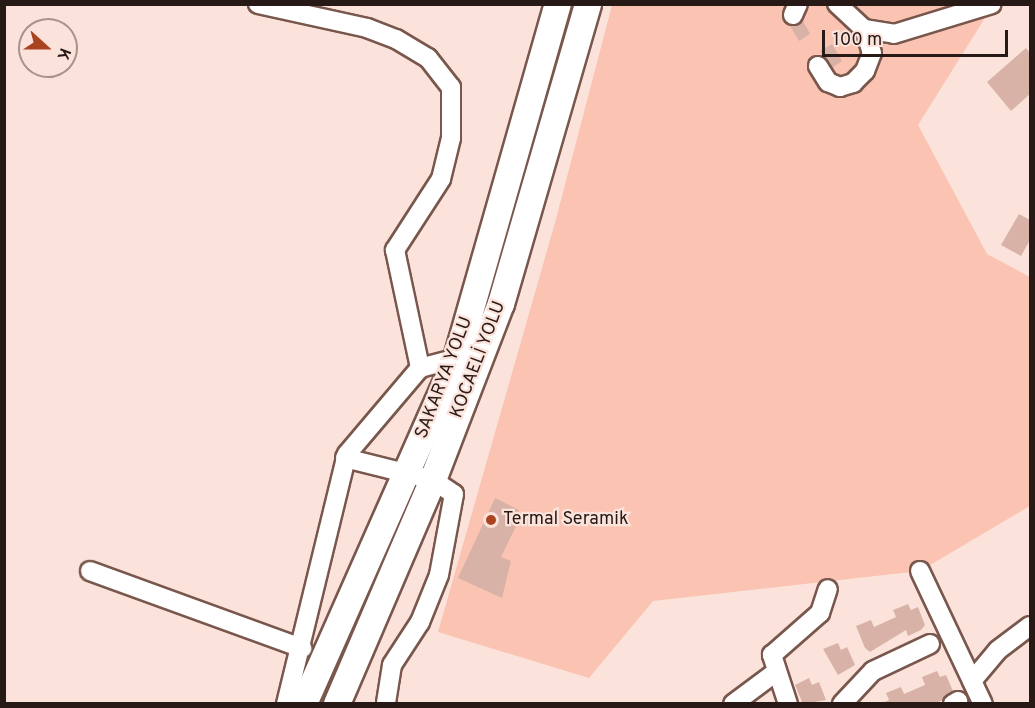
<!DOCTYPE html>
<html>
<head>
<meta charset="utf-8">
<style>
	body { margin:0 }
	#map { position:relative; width:1035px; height:708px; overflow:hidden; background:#fbe3db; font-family:Overpass,sans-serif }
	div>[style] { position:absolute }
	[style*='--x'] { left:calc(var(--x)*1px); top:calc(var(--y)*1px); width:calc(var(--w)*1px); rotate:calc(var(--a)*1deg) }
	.green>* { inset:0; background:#fbc3b1 }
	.building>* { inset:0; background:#d8b2a6 }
	.roads { filter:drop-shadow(2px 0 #79574c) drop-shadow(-2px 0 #79574c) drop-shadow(0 2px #79574c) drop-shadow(0 -2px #79574c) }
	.minor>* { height:18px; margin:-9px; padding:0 9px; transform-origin:9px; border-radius:9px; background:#fff }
	.highway>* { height:26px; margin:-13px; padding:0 13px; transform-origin:13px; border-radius:13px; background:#fff }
	.dots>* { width:16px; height:16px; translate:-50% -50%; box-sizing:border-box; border:3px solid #fbe3db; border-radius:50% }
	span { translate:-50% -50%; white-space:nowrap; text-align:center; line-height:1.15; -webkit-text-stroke:4.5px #fbe3db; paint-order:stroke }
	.street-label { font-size:18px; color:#271915 }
	.poi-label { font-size:18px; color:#271915 }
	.left { translate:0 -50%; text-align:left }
	.frame { position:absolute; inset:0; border:6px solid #271915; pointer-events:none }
	.north { position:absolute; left:18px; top:18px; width:60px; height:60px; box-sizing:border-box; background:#fbe3db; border:2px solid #a6928c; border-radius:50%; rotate:111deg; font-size:16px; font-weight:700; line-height:24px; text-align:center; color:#271915 }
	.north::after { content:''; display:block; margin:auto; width:21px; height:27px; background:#aa4320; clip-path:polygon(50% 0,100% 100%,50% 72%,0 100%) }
	.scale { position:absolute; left:822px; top:30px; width:186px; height:27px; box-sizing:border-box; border:3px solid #271915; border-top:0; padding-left:8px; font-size:18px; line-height:21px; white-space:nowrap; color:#271915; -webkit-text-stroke:4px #fbe3db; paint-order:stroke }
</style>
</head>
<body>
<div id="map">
	<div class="green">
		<div style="clip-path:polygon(612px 5px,993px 5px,918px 125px,987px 254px,1030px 277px,1030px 506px,920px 571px,653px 601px,589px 678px,438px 632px,556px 219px)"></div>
	</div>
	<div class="building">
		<div style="clip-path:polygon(803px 21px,810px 34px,799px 41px,790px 26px)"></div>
		<div style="clip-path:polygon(832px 44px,842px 61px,832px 68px,820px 51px)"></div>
		<div style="clip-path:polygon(1026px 48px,1030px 53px,1030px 94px,1011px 111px,987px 82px)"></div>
		<div style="clip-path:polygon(1019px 214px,1030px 220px,1030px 240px,1021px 256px,1001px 245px)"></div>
		<div style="clip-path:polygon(495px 498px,519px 510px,514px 521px,518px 522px,501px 557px,511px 561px,502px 598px,458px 578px)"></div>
		<div style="clip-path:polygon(908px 604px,911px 610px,918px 607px,925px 625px,921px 630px,908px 636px,906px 630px,870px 652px,865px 648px,856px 626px,871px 620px,874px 627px,896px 617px,893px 610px)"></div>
		<div style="clip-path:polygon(838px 643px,841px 650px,847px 647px,855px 665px,838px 675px,823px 649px)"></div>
		<div style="clip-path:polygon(937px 671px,940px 677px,946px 675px,953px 691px,943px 700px,934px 704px,881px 704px,889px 700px,886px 693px,901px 687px,904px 694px,925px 685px,922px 677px)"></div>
		<div style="clip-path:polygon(809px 678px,812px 685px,819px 682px,826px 700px,803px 704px,795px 685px)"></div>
	</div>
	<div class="roads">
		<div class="minor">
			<div style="--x:258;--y:4;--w:112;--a:12.4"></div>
			<div style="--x:367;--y:28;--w:31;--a:21"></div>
			<div style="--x:396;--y:39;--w:37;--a:31"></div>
			<div style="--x:428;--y:58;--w:37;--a:52"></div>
			<div style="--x:451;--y:87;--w:51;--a:90"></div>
			<div style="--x:451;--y:138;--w:42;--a:103.7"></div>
			<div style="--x:441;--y:179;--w:85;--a:122.9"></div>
			<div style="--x:395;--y:250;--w:121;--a:78"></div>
			<div style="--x:793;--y:15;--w:12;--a:-66"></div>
			<div style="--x:864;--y:29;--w:30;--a:9"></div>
			<div style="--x:894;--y:34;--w:102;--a:-17"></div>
			<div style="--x:818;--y:66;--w:19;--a:58"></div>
			<div style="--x:828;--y:82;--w:13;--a:23"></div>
			<div style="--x:840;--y:87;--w:14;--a:-17"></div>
			<div style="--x:853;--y:83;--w:17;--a:-45"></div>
			<div style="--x:865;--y:71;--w:19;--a:-69"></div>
			<div style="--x:872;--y:53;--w:25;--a:-108"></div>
			<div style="--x:864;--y:29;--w:37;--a:-137"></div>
			<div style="--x:345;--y:458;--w:91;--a:14"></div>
			<div style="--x:433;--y:480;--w:25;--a:34"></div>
			<div style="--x:454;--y:494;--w:82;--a:100.5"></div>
			<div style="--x:439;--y:575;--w:51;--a:112"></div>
			<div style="--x:420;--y:622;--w:51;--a:123.1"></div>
			<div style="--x:392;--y:665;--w:39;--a:99"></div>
			<div style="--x:90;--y:571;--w:226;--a:20"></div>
			<div style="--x:920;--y:571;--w:147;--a:64.7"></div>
			<div style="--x:972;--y:681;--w:40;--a:-50"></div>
			<div style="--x:998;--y:650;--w:40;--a:-37"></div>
			<div style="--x:286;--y:704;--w:257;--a:-76.3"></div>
			<div style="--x:347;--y:454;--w:113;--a:-49.7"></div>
			<div style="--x:420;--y:368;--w:38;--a:-15"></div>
			<div style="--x:733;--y:704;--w:54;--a:-36.7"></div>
			<div style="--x:788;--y:704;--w:52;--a:-108.1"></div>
			<div style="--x:772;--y:655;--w:64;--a:-41.2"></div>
			<div style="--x:820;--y:613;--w:25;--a:-72"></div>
			<div style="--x:842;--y:704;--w:45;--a:-46.8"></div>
			<div style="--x:873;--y:671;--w:63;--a:-25.3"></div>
			<div style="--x:953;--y:704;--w:6;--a:-31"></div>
		</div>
		<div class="highway">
			<div style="--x:304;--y:704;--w:378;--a:-66.1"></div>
			<div style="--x:457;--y:358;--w:368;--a:-74.1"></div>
			<div style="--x:337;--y:704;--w:244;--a:-66.8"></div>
			<div style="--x:433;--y:480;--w:189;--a:-68.9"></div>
			<div style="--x:501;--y:304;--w:312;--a:-73.8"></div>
		</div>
	</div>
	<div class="dots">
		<div style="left:491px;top:520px;background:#aa4320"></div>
	</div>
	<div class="street-label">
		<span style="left:479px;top:360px;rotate:-69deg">KOCAELİ YOLU</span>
		<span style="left:445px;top:378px;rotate:-69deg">SAKARYA YOLU</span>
	</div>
	<div class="poi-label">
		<span class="left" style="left:503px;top:520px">Termal Seramik</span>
	</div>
	<div class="frame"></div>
	<div class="north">K</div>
	<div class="scale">100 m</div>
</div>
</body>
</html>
